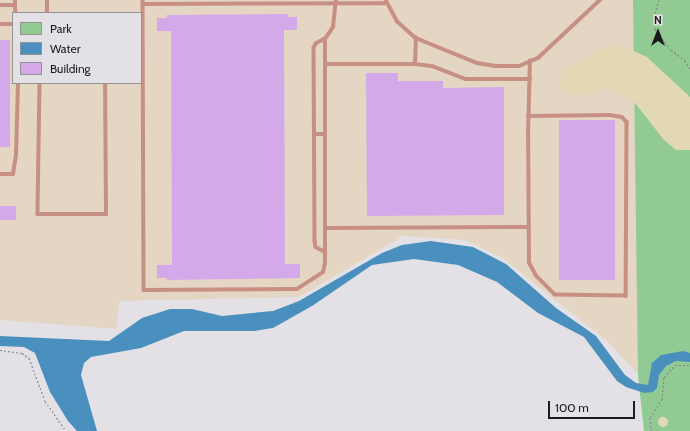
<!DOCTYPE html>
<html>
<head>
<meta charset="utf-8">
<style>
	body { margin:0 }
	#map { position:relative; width:690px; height:431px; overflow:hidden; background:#e3e1e5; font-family:Cabin,sans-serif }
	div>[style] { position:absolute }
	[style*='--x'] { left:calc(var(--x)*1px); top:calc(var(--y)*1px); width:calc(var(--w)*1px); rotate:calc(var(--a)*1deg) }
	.industrial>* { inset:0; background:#e5d6c3 }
	.green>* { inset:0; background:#91cb93 }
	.sand>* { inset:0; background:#e2d9b4 }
	.round { border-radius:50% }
	.water>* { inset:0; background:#4a90be }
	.building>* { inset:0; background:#d4a9e9; transform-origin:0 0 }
	.path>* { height:1px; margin-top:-0.5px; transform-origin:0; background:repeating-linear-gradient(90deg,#818082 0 2px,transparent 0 4px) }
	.service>* { height:3.5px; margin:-1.75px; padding:0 1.75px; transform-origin:1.75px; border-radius:1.75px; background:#c88f83 }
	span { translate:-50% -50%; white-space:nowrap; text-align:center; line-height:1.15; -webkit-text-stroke:4px #e3e1e5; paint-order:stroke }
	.legend { position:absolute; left:12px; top:12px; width:130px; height:72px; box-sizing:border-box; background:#e3e1e5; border:1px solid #939295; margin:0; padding:5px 7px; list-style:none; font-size:12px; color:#1c1b1c }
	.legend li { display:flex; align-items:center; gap:8px; height:20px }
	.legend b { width:20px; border:1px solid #939295 }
	.north { position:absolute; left:638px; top:12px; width:40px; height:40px; -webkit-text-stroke:3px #e3e1e5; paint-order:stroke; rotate:0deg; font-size:11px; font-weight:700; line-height:16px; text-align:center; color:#1c1b1c }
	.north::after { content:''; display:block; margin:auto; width:14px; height:18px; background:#1c1b1c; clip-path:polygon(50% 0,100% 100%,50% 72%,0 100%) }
	.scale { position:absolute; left:548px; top:401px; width:87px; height:18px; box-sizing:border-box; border:2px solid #1c1b1c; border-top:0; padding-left:5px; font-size:12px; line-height:14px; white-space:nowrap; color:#1c1b1c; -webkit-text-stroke:3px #e3e1e5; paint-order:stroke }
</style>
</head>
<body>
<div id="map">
	<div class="industrial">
		<div style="clip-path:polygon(evenodd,0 0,637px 0,641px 377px,607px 341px,501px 257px,465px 240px,403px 236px,299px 297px,119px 301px,117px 329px,0 320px,0 0,13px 13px,141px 13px,141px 83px,13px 83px,13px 13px)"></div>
	</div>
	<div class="green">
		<div style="clip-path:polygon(633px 0,690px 0,690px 431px,644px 431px,638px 376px)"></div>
	</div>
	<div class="sand">
		<div style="clip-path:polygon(607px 47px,625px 47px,647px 57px,690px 97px,690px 150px,676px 150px,664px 140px,635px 103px,615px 90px,604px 89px,581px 96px,564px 91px,559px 80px,568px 68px)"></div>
		<div class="round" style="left:658px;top:417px;width:10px;height:10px"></div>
	</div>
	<div class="water">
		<div style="clip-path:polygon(431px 241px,473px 247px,506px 264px,556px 308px,596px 336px,625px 375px,636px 383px,648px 385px,652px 363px,661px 355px,683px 351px,690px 353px,690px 362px,676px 361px,666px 366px,659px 375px,657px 388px,653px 392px,644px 393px,626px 387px,617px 381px,584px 337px,538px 313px,497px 282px,458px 265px,414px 259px,372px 265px,312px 306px,273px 328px,254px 331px,184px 331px,141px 348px,91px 357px,84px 363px,81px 375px,97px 431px,77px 431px,68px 421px,50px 392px,35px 353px,24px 347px,0 346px,0 336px,109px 341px,142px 318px,170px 309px,192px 309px,222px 316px,273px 311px,299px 301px,382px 253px,402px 245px)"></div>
	</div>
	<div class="building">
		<div style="clip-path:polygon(288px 14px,288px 17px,297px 17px,297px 30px,284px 30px,285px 264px,300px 264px,300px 278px,167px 280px,167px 278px,157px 278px,157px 265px,172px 265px,171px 31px,157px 31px,157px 18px,167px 18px,167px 15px)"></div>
		<div style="left:0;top:40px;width:10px;height:107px"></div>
		<div style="clip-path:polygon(366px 73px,398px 73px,398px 81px,443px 81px,443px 88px,504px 87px,504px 215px,367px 216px)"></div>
		<div style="left:559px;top:120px;width:56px;height:160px"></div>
		<div style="left:0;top:206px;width:16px;height:14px"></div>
	</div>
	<div class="path">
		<div style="--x:659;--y:0;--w:17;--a:107"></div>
		<div style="--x:654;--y:16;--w:13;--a:86"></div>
		<div style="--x:655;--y:29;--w:26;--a:53"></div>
		<div style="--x:671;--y:50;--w:17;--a:36"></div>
		<div style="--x:685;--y:60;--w:10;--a:61"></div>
		<div style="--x:0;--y:350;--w:22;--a:8"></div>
		<div style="--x:22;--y:353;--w:9;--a:36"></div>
		<div style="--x:29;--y:358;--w:46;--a:69.6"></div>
		<div style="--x:45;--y:401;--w:37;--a:55"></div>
		<div style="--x:651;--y:431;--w:14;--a:-94"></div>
		<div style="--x:650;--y:417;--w:22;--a:-56"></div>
		<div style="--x:662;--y:399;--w:22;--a:-85"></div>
		<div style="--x:664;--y:377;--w:16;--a:-47"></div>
		<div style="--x:675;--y:365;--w:15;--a:0"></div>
	</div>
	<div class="service">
		<div style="--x:143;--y:0;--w:290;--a:89.8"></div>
		<div style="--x:144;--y:290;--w:153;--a:-0.4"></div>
		<div style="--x:297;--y:289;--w:31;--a:-33"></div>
		<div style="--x:323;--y:272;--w:9;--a:-77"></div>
		<div style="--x:325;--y:263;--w:224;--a:-90"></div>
		<div style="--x:325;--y:39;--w:14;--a:-56"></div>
		<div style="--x:333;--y:27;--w:27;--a:-84"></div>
		<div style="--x:386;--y:0;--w:24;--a:62"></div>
		<div style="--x:397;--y:21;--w:25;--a:42"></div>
		<div style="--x:416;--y:38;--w:66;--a:22.3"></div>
		<div style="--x:477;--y:63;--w:20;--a:9"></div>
		<div style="--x:497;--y:66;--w:22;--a:0"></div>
		<div style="--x:519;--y:66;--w:21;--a:-23"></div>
		<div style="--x:538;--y:58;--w:85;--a:-43.1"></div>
		<div style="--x:143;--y:4;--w:242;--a:-0.2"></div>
		<div style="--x:0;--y:5;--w:15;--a:0"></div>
		<div style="--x:15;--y:5;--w:5;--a:-90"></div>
		<div style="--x:15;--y:5;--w:8;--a:83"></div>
		<div style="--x:47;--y:13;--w:13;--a:-90"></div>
		<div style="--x:0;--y:24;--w:13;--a:0"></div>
		<div style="--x:325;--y:39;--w:10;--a:151"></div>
		<div style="--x:316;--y:44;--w:4;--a:117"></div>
		<div style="--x:314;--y:48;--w:193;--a:89.7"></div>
		<div style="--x:315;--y:241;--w:6;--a:81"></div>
		<div style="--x:316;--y:247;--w:10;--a:29"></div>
		<div style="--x:325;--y:64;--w:90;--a:0"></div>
		<div style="--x:415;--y:64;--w:26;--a:-88"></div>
		<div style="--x:415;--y:64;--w:17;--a:7"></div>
		<div style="--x:432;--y:66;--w:36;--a:21"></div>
		<div style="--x:466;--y:79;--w:64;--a:0"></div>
		<div style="--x:40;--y:83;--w:131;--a:90.9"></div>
		<div style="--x:38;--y:214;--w:68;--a:0"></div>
		<div style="--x:106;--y:214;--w:131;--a:-90.4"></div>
		<div style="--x:528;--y:116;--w:82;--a:-0.7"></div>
		<div style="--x:610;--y:115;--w:12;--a:9"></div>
		<div style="--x:622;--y:117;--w:7;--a:45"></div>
		<div style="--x:627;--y:122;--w:174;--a:90.3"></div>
		<div style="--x:626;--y:296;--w:71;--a:-179.2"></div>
		<div style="--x:555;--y:295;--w:27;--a:-135"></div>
		<div style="--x:536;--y:276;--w:15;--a:-118"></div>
		<div style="--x:529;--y:263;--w:128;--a:-90.4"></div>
		<div style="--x:528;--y:135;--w:74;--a:-88.5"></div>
		<div style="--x:314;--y:134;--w:11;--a:0"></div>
		<div style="--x:0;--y:174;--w:13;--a:0"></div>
		<div style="--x:13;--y:174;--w:19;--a:-81"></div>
		<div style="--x:16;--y:155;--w:72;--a:-88.4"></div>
		<div style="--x:325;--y:228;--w:203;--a:-0.3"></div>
	</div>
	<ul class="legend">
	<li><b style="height:11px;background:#91cb93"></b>Park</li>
	<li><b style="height:11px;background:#4a90be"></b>Water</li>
	<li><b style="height:11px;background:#d4a9e9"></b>Building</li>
	</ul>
	<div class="north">N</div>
	<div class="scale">100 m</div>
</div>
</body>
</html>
